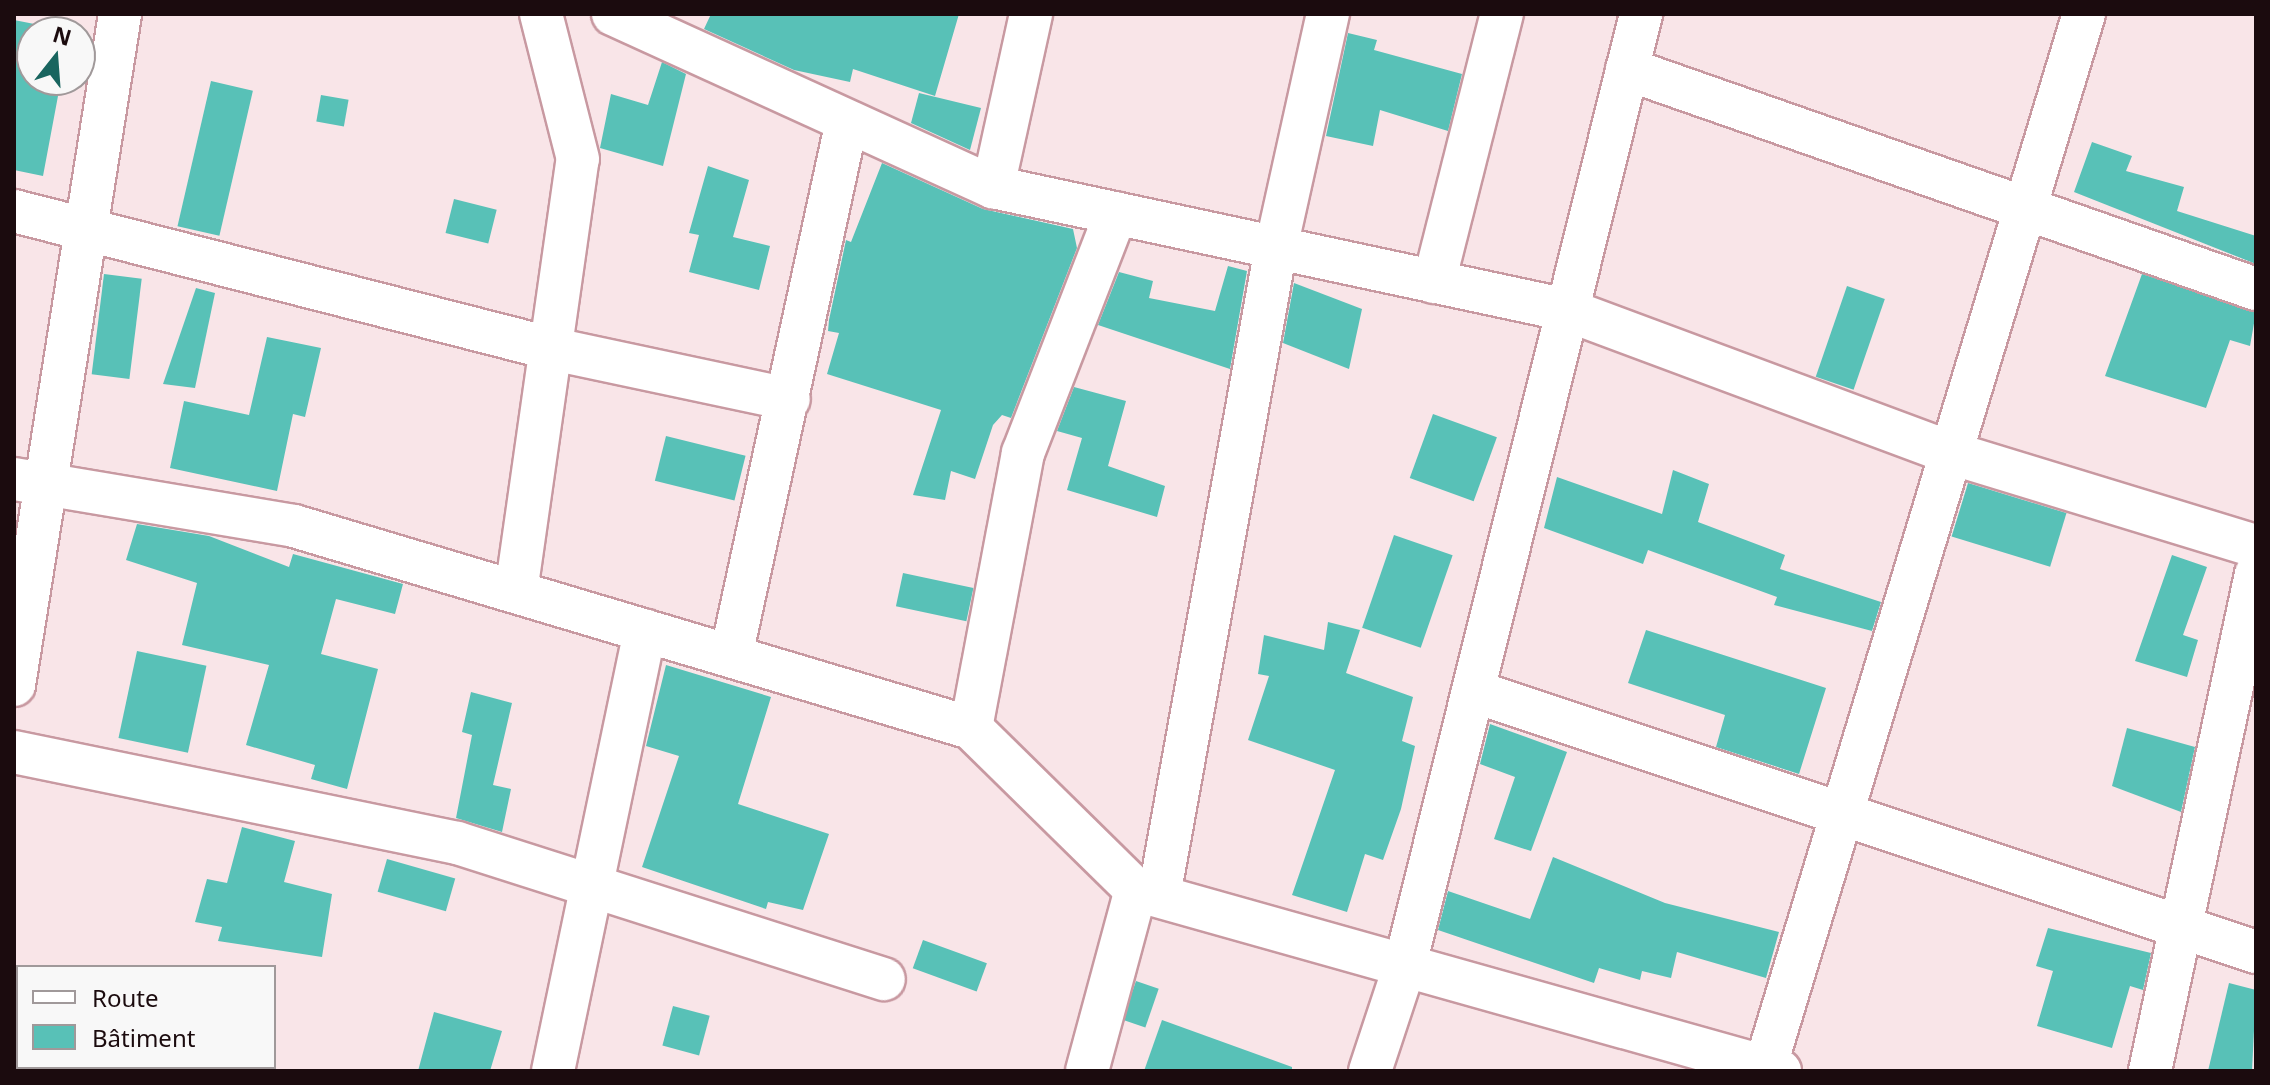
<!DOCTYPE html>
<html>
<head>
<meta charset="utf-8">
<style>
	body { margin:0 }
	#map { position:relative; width:2270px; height:1085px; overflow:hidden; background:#f9e5e8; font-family:"Noto Sans",sans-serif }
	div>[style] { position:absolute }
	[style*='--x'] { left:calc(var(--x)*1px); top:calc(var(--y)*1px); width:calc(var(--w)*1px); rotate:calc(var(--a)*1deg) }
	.building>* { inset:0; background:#58c1b7; transform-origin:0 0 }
	.roads { filter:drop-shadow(2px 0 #c899a1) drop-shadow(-2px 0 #c899a1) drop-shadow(0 2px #c899a1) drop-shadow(0 -2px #c899a1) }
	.minor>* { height:42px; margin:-21px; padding:0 21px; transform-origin:21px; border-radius:21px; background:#fff }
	span { translate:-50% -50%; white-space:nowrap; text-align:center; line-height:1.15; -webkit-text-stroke:6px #f8f8f8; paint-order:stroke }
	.frame { position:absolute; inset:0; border:16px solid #1b0b0e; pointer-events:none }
	.legend { position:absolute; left:16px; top:965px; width:260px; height:104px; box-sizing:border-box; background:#f8f8f8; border:2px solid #a0999a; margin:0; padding:10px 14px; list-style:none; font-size:24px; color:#1b0b0e }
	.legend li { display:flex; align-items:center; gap:16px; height:40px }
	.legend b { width:40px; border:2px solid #a0999a }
	.north { position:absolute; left:16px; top:16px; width:80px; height:80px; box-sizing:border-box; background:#f8f8f8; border:2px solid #a0999a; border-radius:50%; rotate:17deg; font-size:22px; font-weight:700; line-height:32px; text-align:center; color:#1b0b0e }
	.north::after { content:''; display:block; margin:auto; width:28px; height:36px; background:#19655f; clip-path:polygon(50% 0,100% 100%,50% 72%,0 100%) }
</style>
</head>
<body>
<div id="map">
	<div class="building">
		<div style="clip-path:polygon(711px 14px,959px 14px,935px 96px,853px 69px,850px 82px,794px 70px,704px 29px)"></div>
		<div style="clip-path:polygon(14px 20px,70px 31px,32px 32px,32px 80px,61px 80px,43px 176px,14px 170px)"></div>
		<div style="clip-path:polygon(1348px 33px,1377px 40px,1374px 50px,1462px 74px,1448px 131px,1380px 110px,1373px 146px,1326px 136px)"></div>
		<div style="clip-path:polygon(662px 62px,686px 74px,663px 166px,600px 148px,611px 94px,648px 105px)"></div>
		<div style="left:211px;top:81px;width:43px;height:149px;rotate:13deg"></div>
		<div style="clip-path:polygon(919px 93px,981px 108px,970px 150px,911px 123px)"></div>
		<div style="left:321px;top:95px;width:28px;height:27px;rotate:10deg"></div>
		<div style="clip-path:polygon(2092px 142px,2132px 156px,2126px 171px,2184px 187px,2177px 211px,2256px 236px,2256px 264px,2074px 192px)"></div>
		<div style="clip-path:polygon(882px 163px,983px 209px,1073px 229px,1077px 248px,1011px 418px,1002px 415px,993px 425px,975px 479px,951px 471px,945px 500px,913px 495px,941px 410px,827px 374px,839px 333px,828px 331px,829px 320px,846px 240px,851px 242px)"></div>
		<div style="clip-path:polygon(708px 166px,749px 180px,733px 237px,770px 246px,759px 290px,689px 272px,699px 235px,689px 233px)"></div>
		<div style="left:454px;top:199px;width:44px;height:35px;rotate:14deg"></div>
		<div style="clip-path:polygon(1228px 266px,1247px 271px,1230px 369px,1098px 325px,1119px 272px,1153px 281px,1149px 298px,1215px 311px)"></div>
		<div style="left:104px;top:274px;width:38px;height:101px;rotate:7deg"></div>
		<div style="clip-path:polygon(2142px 274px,2256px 312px,2250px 346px,2230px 340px,2206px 408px,2105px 376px)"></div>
		<div style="clip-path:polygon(1294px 283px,1362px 309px,1349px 369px,1283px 343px)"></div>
		<div style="left:1847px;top:286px;width:40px;height:96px;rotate:19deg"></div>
		<div style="clip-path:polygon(196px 288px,215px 293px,195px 388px,163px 384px)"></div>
		<div style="clip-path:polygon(267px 337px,321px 348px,305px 417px,293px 414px,277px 491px,170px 468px,184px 401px,249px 415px)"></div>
		<div style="clip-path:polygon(1074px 387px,1126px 401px,1108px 466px,1165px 486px,1157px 517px,1067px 490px,1082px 438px,1057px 431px)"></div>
		<div style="left:1433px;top:414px;width:68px;height:68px;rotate:20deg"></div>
		<div style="left:666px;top:436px;width:82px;height:46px;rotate:14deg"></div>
		<div style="clip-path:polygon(1673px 470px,1709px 484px,1698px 522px,1785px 555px,1780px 569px,1881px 602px,1872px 631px,1774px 605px,1777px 597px,1648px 550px,1643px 564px,1544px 528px,1557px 477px,1662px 514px)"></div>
		<div style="left:1968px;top:483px;width:103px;height:56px;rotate:17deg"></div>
		<div style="clip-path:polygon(137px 524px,209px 536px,289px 567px,293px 554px,403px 584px,395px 614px,336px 599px,321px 654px,378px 669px,347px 789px,311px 779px,315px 765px,246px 745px,269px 665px,182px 645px,197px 583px,126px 560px)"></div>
		<div style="left:1394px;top:535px;width:62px;height:98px;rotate:19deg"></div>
		<div style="clip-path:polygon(2172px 555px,2207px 567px,2183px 635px,2198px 640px,2187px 677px,2135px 661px)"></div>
		<div style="left:903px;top:573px;width:72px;height:34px;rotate:12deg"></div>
		<div style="clip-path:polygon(1328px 622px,1360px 630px,1346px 673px,1413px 697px,1402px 741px,1415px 746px,1401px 809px,1383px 860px,1365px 854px,1347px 912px,1292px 895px,1335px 770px,1248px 740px,1269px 676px,1258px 674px,1264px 635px,1324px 650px)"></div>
		<div style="clip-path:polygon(1646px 630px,1826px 688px,1799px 774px,1716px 747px,1725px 715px,1628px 683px)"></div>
		<div style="left:137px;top:651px;width:71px;height:89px;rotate:12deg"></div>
		<div style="clip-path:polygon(666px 665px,771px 697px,738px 804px,829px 834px,803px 910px,768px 902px,766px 909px,642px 867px,679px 756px,646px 746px)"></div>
		<div style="clip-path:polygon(471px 692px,512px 703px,493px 785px,511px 789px,502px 832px,456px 818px,472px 735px,462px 732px)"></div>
		<div style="clip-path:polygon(1490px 724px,1567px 752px,1531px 851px,1494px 839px,1515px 777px,1480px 764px)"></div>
		<div style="clip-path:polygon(2127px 728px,2195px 747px,2181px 812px,2112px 786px)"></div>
		<div style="clip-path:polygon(242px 827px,295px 841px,284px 882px,332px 894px,322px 957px,218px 941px,222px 927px,195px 922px,207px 879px,227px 883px)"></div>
		<div style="clip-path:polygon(1553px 857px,1665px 903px,1779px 932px,1766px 978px,1677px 952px,1671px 978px,1642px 971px,1640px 980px,1599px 968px,1594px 983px,1438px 930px,1448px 891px,1530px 919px)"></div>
		<div style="left:387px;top:859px;width:71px;height:34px;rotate:16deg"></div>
		<div style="clip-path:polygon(2048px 928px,2151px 953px,2143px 990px,2130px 986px,2112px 1048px,2037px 1026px,2053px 971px,2036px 966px)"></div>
		<div style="left:923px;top:940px;width:68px;height:30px;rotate:20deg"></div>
		<div style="left:1136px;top:981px;width:24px;height:41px;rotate:19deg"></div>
		<div style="clip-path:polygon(2229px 983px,2256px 990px,2252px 1071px,2208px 1071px)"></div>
		<div style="left:673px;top:1006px;width:38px;height:41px;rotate:15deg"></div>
		<div style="clip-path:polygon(434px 1012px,502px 1031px,490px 1071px,418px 1071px)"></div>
		<div style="clip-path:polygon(1162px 1020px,1292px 1067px,1292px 1071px,1144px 1071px)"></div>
	</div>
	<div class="roads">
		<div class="minor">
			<div style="--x:613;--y:14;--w:418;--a:24.5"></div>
			<div style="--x:993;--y:187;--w:587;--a:12.09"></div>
			<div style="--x:1567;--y:310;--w:410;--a:20.4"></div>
			<div style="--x:1951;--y:453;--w:319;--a:17"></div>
			<div style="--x:1627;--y:69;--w:666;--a:19.28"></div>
			<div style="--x:993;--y:187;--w:177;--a:-77.6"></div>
			<div style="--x:14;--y:211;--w:556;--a:14.36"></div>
			<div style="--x:553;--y:349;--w:241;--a:12"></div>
			<div style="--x:1434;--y:282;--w:276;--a:-75.8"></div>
			<div style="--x:14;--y:479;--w:284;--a:9.5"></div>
			<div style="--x:294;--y:526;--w:706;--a:16.61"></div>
			<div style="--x:971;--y:728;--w:231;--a:44.5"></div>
			<div style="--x:1136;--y:890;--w:669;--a:15.7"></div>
			<div style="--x:516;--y:592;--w:437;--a:-81.9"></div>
			<div style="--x:578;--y:159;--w:150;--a:-104.3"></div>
			<div style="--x:731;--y:656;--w:547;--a:-77.77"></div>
			<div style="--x:14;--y:685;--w:679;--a:-81.02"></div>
			<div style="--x:1473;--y:691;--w:825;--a:18.43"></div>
			<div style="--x:971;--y:728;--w:280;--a:-79.3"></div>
			<div style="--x:1023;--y:453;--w:257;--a:-68.8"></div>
			<div style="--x:14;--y:752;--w:452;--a:11.6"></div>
			<div style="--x:457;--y:843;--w:448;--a:17.7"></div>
			<div style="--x:1159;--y:896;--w:658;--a:-79.77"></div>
			<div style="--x:1276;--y:248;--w:240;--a:-77.5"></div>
			<div style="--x:14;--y:1012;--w:4;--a:14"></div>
			<div style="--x:220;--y:1067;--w:14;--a:17"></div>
			<div style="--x:105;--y:1071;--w:4;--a:-76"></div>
			<div style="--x:553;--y:1071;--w:450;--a:-78.2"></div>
			<div style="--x:1087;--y:1071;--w:188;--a:-74.9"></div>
			<div style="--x:1370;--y:1071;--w:112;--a:-71.7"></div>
			<div style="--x:1405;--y:965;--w:980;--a:-76.06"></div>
			<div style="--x:1764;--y:1071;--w:1104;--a:-73.16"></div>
			<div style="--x:2150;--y:1071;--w:508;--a:-77.96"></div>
		</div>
	</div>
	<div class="frame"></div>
	<ul class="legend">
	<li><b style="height:10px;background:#fff"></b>Route</li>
	<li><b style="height:22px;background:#58c1b7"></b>Bâtiment</li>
	</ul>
	<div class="north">N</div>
</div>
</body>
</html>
